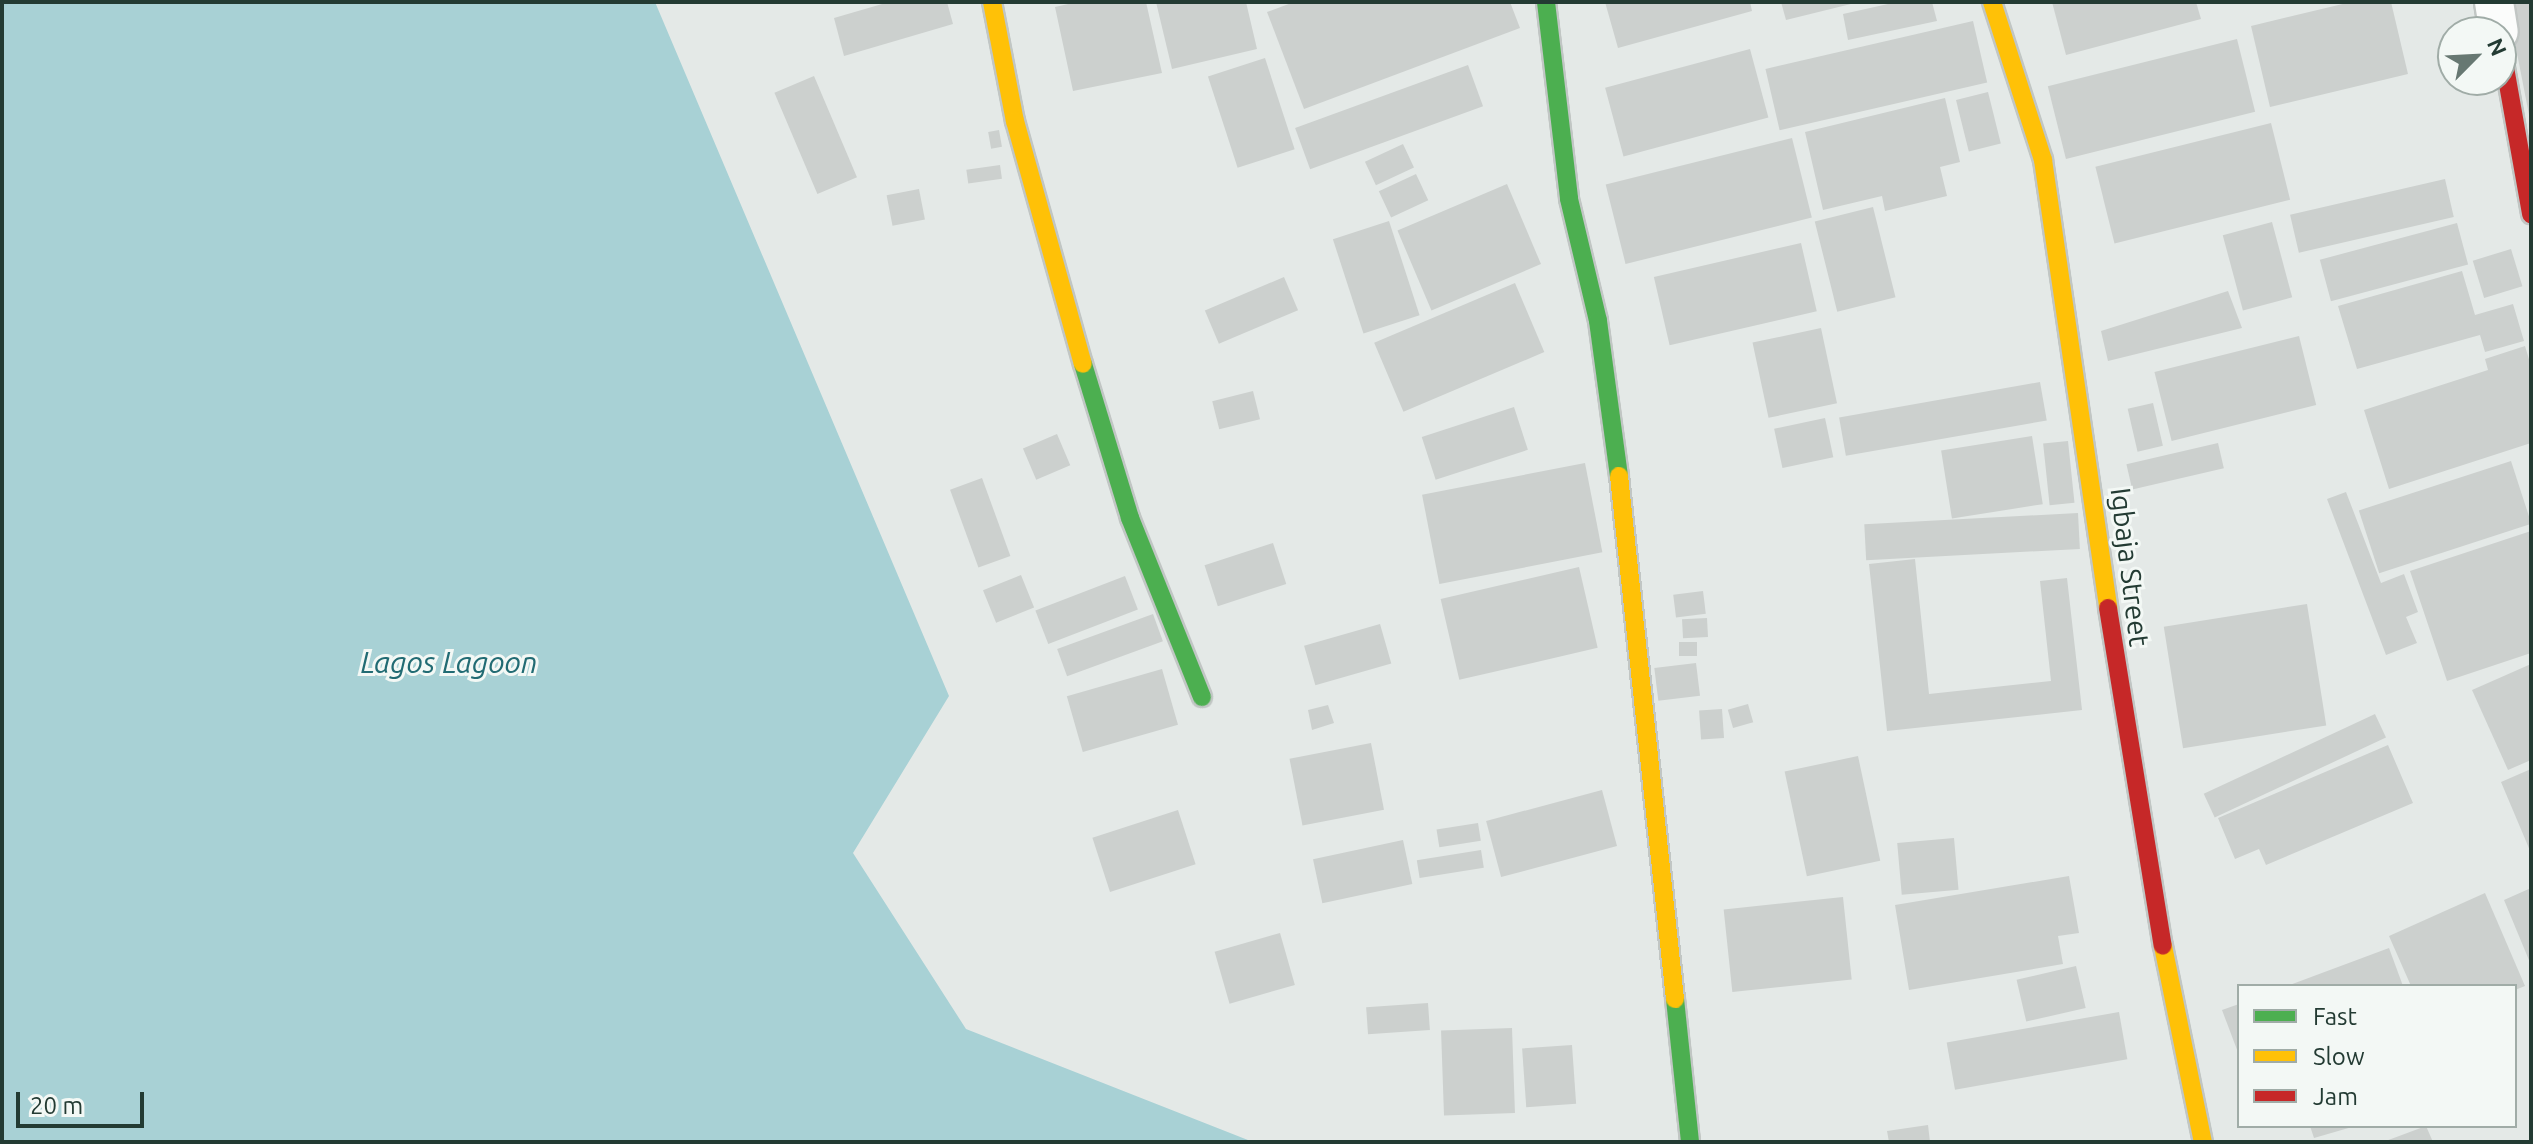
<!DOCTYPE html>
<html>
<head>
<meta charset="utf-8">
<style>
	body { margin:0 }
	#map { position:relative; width:2533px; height:1144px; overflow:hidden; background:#e4e9e7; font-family:Ubuntu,sans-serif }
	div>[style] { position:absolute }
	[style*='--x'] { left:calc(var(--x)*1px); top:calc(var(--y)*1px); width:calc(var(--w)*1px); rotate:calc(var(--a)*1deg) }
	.water>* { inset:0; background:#a8d1d5 }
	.building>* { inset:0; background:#ccd0ce; transform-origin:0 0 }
	.roads { filter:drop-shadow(2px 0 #c1c6c4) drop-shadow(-2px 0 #c1c6c4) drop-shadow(0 2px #c1c6c4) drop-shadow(0 -2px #c1c6c4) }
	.street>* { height:38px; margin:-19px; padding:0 19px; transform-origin:19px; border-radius:19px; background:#fbfcfb }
	.fast>* { height:18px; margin:-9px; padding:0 9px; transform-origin:9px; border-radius:9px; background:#4caf50 }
	.slow>* { height:18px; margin:-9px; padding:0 9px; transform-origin:9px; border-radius:9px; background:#ffc107 }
	.jam>* { height:18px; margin:-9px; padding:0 9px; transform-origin:9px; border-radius:9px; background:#c62828 }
	span { translate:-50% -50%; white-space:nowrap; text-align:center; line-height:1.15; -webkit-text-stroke:6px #f3f8f5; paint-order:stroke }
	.street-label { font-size:28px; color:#233b33 }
	.water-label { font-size:30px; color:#216b73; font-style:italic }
	.frame { position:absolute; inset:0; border:4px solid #233b33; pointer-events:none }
	.legend { position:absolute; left:2237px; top:984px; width:280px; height:144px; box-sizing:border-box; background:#f3f8f5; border:2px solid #a0aca7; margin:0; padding:10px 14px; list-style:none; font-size:24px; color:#233b33 }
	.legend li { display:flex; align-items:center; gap:16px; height:40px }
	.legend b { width:40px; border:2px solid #a0aca7 }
	.north { position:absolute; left:2437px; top:16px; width:80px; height:80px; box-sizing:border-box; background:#f3f8f5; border:2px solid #a0aca7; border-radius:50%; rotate:66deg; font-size:22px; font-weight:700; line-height:32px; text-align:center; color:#233b33 }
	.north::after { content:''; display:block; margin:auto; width:28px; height:36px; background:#677872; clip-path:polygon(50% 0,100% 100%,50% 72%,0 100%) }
	.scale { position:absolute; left:16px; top:1092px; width:128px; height:36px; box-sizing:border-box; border:4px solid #233b33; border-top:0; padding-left:10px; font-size:24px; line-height:28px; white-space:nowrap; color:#233b33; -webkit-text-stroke:6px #f3f8f5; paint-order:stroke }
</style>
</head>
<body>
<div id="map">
	<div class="water">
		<div style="clip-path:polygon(2px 2px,655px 2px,949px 696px,853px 853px,966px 1029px,1253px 1142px,2px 1142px)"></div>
	</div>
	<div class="building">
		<div style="clip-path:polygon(889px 2px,947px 2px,953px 24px,844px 56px,834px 18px)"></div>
		<div style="clip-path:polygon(1077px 2px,1146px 2px,1162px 73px,1073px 91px,1055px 7px)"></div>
		<div style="clip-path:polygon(1156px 2px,1246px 2px,1257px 49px,1172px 69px)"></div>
		<div style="clip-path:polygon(1294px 2px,1510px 2px,1520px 28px,1304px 109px,1267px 12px)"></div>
		<div style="clip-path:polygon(1605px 2px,1750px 2px,1752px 11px,1618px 48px)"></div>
		<div style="clip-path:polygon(1781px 2px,1855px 2px,1855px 3px,1786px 20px)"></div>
		<div style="clip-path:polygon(1897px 2px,1932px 2px,1937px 21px,1848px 40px,1843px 14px)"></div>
		<div style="clip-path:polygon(2052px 2px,2196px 2px,2201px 19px,2066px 55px)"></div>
		<div style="clip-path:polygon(2351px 2px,2391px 2px,2408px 74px,2270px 107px,2251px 26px)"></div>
		<div style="clip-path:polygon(2507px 2px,2531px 2px,2531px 125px)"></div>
		<div style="left:1973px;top:21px;width:63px;height:213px;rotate:77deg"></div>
		<div style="left:2237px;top:39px;width:75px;height:195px;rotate:76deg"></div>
		<div style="left:1750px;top:49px;width:71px;height:150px;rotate:75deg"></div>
		<div style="left:1265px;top:58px;width:96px;height:60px;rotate:72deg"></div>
		<div style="left:1468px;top:65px;width:44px;height:184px;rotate:70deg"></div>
		<div style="left:814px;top:76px;width:110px;height:43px;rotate:67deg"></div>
		<div style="left:1988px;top:92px;width:53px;height:33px;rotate:76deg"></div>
		<div style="clip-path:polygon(1945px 98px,1960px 162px,1940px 167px,1947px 196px,1885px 211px,1882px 196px,1823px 210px,1805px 132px)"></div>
		<div style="left:2271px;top:123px;width:79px;height:181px;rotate:76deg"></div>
		<div style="left:999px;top:130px;width:17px;height:11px;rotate:80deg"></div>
		<div style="left:1792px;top:138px;width:82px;height:192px;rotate:76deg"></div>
		<div style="left:1403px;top:144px;width:26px;height:42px;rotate:65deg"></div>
		<div style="left:1000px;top:165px;width:14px;height:34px;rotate:82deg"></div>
		<div style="left:1416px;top:174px;width:29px;height:41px;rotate:65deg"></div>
		<div style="left:2445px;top:179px;width:39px;height:159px;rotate:77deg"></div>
		<div style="left:1507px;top:184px;width:87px;height:119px;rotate:67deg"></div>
		<div style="left:919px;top:189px;width:31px;height:33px;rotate:79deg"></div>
		<div style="left:1873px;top:207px;width:93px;height:60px;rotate:76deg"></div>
		<div style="left:1389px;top:221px;width:99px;height:59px;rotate:72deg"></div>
		<div style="left:2272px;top:222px;width:78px;height:51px;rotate:75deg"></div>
		<div style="left:2457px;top:223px;width:43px;height:142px;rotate:75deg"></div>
		<div style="left:1801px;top:243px;width:70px;height:151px;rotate:77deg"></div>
		<div style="left:2511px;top:249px;width:39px;height:40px;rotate:73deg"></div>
		<div style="clip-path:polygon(2462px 271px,2475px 315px,2513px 304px,2524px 341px,2485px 352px,2480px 335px,2357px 369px,2338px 306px)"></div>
		<div style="left:1284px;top:277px;width:36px;height:86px;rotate:67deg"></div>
		<div style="left:1515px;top:283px;width:75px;height:153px;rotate:67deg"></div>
		<div style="clip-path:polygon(2228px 291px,2242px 328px,2108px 361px,2101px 331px)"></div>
		<div style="left:1821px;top:328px;width:77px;height:70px;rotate:78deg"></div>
		<div style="left:2299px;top:336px;width:71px;height:149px;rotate:76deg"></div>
		<div style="clip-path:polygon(2525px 346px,2531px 366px,2531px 443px,2389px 489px,2364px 410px,2488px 370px,2485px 359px)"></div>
		<div style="left:2040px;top:382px;width:39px;height:204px;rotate:80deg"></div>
		<div style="left:1253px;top:391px;width:29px;height:42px;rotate:76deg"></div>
		<div style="left:2153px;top:403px;width:44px;height:26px;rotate:77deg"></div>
		<div style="left:1514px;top:407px;width:45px;height:97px;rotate:72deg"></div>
		<div style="left:1825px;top:418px;width:40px;height:52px;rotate:78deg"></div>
		<div style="left:1057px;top:434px;width:34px;height:37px;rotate:67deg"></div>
		<div style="left:2032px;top:436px;width:69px;height:92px;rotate:81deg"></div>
		<div style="left:2068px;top:441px;width:62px;height:25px;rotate:84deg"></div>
		<div style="left:2218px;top:443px;width:26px;height:94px;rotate:77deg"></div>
		<div style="left:2511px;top:461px;width:66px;height:160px;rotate:72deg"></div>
		<div style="left:1585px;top:463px;width:91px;height:166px;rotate:79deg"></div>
		<div style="left:982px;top:478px;width:83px;height:34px;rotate:70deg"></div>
		<div style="clip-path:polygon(2346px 492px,2381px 583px,2404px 574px,2418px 612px,2406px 617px,2417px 643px,2386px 655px,2327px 499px)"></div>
		<div style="left:2078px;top:513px;width:36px;height:214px;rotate:87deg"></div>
		<div style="clip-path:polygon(2531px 531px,2531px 653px,2447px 681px,2410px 571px)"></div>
		<div style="left:1273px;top:543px;width:43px;height:72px;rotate:72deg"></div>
		<div style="clip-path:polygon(1915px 559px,1929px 694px,2051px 681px,2040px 581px,2067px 578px,2082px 710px,1887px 731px,1869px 564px)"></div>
		<div style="left:1579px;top:567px;width:83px;height:142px;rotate:77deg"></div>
		<div style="left:1021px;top:575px;width:35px;height:41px;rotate:68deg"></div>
		<div style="left:1125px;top:576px;width:36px;height:96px;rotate:69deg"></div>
		<div style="left:1703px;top:591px;width:23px;height:30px;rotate:83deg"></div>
		<div style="left:2307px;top:604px;width:123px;height:145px;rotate:81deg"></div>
		<div style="left:1153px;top:614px;width:29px;height:102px;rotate:70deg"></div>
		<div style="left:1707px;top:618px;width:19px;height:25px;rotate:87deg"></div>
		<div style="left:1380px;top:624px;width:41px;height:79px;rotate:74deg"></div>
		<div style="left:1697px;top:642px;width:14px;height:18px;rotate:90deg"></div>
		<div style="left:1696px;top:663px;width:33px;height:42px;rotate:83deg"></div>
		<div style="clip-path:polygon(2531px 664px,2531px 760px,2508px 770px,2472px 690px)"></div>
		<div style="left:1162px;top:669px;width:58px;height:99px;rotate:74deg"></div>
		<div style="left:1748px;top:704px;width:19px;height:21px;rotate:74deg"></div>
		<div style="clip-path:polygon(1328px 705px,1334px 723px,1312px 730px,1308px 710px)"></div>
		<div style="left:1722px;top:709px;width:29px;height:23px;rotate:86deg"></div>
		<div style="left:2375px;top:714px;width:26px;height:189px;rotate:65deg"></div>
		<div style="left:1371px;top:743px;width:68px;height:83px;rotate:79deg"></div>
		<div style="clip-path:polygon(2388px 745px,2413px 803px,2266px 865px,2259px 849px,2235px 859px,2218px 818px)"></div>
		<div style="left:1858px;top:756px;width:107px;height:75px;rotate:78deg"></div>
		<div style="clip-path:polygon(2531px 769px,2531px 853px,2501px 782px)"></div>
		<div style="left:1602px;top:790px;width:58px;height:120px;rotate:75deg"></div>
		<div style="left:1178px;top:810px;width:57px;height:90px;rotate:72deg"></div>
		<div style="left:1478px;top:823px;width:18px;height:42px;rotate:81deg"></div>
		<div style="left:1954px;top:838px;width:52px;height:57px;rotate:85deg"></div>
		<div style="left:1403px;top:840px;width:45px;height:92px;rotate:78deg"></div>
		<div style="left:1481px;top:850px;width:18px;height:65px;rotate:81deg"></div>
		<div style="clip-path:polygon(2069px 876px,2079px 933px,2058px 936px,2063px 964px,1909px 990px,1895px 905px)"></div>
		<div style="clip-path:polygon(2531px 888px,2531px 965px,2504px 900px)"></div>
		<div style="clip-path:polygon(2485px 893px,2525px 986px,2515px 990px,2411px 986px,2389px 936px)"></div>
		<div style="left:1843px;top:897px;width:83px;height:120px;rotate:84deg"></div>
		<div style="left:1280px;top:933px;width:54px;height:68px;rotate:74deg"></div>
		<div style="clip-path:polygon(2389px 948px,2403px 986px,2287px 986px)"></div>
		<div style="left:2076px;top:966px;width:43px;height:61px;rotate:77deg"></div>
		<div style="left:1428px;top:1003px;width:27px;height:62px;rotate:86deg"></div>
		<div style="clip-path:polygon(2239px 1004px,2239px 1055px,2222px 1010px)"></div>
		<div style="left:2119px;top:1012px;width:48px;height:175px;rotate:80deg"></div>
		<div style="left:1512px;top:1028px;width:85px;height:71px;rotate:88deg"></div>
		<div style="left:1572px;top:1045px;width:59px;height:50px;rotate:86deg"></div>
		<div style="clip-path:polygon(1928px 1125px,1930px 1142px,1889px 1142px,1887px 1131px)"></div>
		<div style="clip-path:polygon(2310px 1126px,2352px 1126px,2352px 1127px,2314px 1138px)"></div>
		<div style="clip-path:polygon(2426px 1126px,2433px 1142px,2383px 1142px)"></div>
	</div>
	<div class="roads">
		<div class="street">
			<div style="--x:2494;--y:2;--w:30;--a:81"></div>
		</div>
		<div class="fast">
			<div style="--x:1546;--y:2;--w:198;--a:83.3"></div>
			<div style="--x:1569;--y:199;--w:125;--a:76.6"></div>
			<div style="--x:1598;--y:321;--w:156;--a:82.3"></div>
			<div style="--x:1083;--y:364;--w:161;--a:73"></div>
			<div style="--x:1130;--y:518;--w:193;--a:68.1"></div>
			<div style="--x:1675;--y:999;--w:144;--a:84"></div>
		</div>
		<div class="slow">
			<div style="--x:992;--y:2;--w:121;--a:79.1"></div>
			<div style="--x:1015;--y:121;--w:252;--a:74.4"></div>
			<div style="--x:1992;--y:2;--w:166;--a:72.1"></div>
			<div style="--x:2043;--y:160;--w:453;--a:81.7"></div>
			<div style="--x:1619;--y:476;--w:526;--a:83.89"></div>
			<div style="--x:2163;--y:946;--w:200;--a:78.5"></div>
		</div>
		<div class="jam">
			<div style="--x:2501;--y:45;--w:172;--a:79.9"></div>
			<div style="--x:2108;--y:608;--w:342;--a:80.8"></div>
		</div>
	</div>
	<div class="street-label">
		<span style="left:2130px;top:567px;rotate:83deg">Igbaja Street</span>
	</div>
	<div class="water-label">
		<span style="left:449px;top:662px">Lagos Lagoon</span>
	</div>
	<div class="frame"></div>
	<ul class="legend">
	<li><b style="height:10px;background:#4caf50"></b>Fast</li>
	<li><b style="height:10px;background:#ffc107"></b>Slow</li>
	<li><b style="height:10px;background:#c62828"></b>Jam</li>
	</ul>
	<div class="north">N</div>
	<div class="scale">20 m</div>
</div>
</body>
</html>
